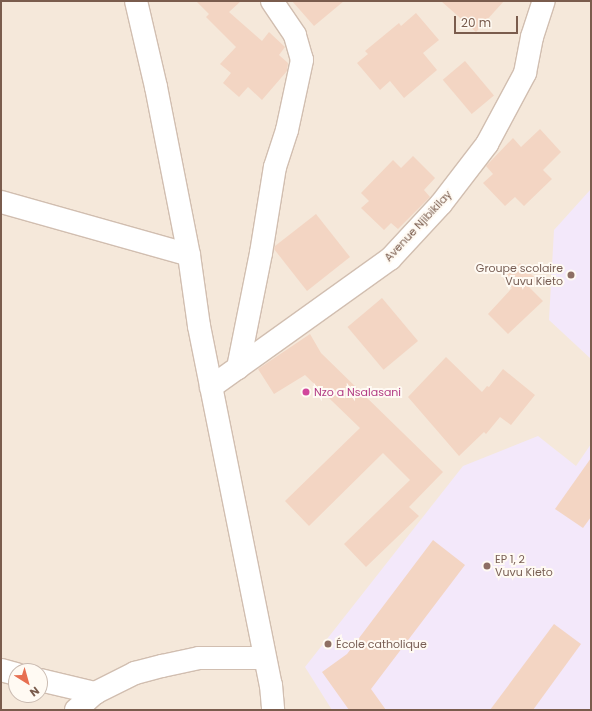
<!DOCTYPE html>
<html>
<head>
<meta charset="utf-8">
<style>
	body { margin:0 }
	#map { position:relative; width:592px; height:711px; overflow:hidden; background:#fdf6ec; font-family:Poppins,sans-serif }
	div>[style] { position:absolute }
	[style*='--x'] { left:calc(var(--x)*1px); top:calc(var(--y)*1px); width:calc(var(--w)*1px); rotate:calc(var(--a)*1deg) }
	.residential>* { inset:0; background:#f5e8da }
	.education>* { inset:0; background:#f3e8fa }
	.building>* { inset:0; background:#f3d5c3; transform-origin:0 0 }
	.roads { filter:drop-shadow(1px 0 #d1beb0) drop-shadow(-1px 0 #d1beb0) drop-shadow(0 1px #d1beb0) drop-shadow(0 -1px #d1beb0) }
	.street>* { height:22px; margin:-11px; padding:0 11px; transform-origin:11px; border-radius:11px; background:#fff }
	.dots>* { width:11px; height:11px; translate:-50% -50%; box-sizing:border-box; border:2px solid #fffaf3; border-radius:50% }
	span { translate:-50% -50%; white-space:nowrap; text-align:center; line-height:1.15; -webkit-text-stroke:4px #fffaf3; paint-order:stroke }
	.street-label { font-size:11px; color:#7a5c4d }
	.education-label { font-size:11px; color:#785e54 }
	.right { translate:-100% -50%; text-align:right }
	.left { translate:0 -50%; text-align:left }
	.hotel-label { font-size:11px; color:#b23c85 }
	.frame { position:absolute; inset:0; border:2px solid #7a5c4d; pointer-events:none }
	.north { position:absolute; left:8px; top:663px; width:40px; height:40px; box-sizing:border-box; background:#fffaf3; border:1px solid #cabbb1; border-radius:50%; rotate:143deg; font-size:11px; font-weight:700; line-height:16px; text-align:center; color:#7a5c4d }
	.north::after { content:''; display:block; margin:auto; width:14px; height:18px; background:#e76f51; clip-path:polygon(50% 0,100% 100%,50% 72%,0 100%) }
	.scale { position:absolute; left:454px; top:16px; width:64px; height:18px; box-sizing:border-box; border:2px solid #7a5c4d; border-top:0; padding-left:5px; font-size:12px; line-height:14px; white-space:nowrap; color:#7a5c4d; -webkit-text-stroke:3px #fffaf3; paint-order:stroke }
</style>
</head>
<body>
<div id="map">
	<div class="residential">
		<div style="clip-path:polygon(evenodd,1px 1px,591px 1px,591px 710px,1px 710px,1px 1px,16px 671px,40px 671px,40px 695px,16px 695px,16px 671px)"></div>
	</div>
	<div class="education">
		<div style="clip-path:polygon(591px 189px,591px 359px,549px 320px,554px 230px)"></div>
		<div style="clip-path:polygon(538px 436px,576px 466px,591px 444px,591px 710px,332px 710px,305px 667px,463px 466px)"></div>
	</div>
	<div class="building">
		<div style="clip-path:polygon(196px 1px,241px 1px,229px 12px,262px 41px,269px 32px,285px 47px,279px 55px,288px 63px,287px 71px,262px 100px,248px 87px,239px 97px,223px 83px,231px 73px,220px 64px,236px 47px,206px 17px,209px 14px)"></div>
		<div style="clip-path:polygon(292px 1px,344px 1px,314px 26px)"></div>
		<div style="clip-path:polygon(441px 1px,504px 1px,476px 32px)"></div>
		<div style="clip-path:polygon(416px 13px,439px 40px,423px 53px,437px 70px,404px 98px,390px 81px,380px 90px,357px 63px,368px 54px,365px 51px,399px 23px,401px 26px)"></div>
		<div style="left:465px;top:61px;width:45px;height:29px;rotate:50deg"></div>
		<div style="clip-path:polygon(540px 129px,561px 152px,543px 170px,552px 179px,524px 206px,515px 197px,505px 206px,483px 183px,493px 174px,486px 166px,513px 138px,521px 147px)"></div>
		<div style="clip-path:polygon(413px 156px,435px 178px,424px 190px,430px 197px,398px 229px,391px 223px,384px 230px,361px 208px,369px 201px,361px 193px,393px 160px,401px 168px)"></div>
		<div style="clip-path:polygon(316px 214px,350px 257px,307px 291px,274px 249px,275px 246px)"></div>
		<div style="clip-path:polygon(520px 263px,537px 280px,529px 287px,543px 301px,508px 334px,488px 314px,512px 288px,503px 279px)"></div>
		<div style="left:382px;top:298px;width:56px;height:45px;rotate:50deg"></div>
		<div style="clip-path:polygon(310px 334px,321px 353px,443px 472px,409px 507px,419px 516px,366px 567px,344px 544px,410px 480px,383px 453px,309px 526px,285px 501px,360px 428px,305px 375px,274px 394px,258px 369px)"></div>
		<div style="clip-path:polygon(446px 357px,482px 392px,487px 386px,489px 387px,503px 369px,535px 395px,511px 425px,500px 417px,486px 434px,484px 432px,459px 456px,408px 397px)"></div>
		<div style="clip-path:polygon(591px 458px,591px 517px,583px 528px,555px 509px)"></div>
		<div style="clip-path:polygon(433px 540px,465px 565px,371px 689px,386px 710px,349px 710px,322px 672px,347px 654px)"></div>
		<div style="clip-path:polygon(554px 624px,581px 644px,533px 710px,490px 710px)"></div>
	</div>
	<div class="roads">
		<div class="street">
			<div style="--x:136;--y:1;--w:88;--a:76.9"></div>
			<div style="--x:156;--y:87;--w:171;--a:78.9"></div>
			<div style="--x:189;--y:255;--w:72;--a:82"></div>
			<div style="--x:199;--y:326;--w:366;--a:78.7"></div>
			<div style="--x:271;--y:685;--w:25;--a:85"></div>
			<div style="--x:1;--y:202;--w:195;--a:15.7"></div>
			<div style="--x:238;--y:368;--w:117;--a:-78.7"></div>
			<div style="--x:261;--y:253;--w:87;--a:-80.8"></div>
			<div style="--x:275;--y:167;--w:39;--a:-72"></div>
			<div style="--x:287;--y:130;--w:72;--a:-77.9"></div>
			<div style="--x:302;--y:60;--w:26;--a:-106"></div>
			<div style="--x:295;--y:35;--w:41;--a:-124.1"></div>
			<div style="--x:211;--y:387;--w:220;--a:-35.6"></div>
			<div style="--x:390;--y:259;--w:75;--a:-47.2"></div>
			<div style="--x:441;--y:204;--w:76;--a:-52.5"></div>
			<div style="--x:487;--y:144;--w:81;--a:-61.8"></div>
			<div style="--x:525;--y:73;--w:37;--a:-79"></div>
			<div style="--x:532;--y:37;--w:38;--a:-72"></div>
			<div style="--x:1;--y:670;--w:16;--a:15"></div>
			<div style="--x:40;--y:680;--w:57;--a:13.3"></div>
			<div style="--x:76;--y:710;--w:25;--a:-42"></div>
			<div style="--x:95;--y:693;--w:45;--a:-26.6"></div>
			<div style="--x:135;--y:673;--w:28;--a:-15"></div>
			<div style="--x:162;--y:666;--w:38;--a:-12"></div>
			<div style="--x:199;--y:658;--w:65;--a:0"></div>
		</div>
	</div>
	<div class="dots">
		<div style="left:571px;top:275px;background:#8d6e63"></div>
		<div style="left:306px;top:392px;background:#d1479c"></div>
		<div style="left:487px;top:566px;background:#8d6e63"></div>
		<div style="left:328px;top:644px;background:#8d6e63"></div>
	</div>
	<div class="street-label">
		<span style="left:418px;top:226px;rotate:-47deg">Avenue Njibikilay</span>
	</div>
	<div class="education-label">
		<span class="right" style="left:563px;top:275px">Groupe scolaire<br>Vuvu Kieto</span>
		<span class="left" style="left:495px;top:566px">EP 1, 2<br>Vuvu Kieto</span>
		<span class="left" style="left:336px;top:644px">École catholique</span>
	</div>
	<div class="hotel-label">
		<span class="left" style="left:314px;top:392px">Nzo a Nsalasani</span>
	</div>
	<div class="frame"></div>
	<div class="north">N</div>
	<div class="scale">20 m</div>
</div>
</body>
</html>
